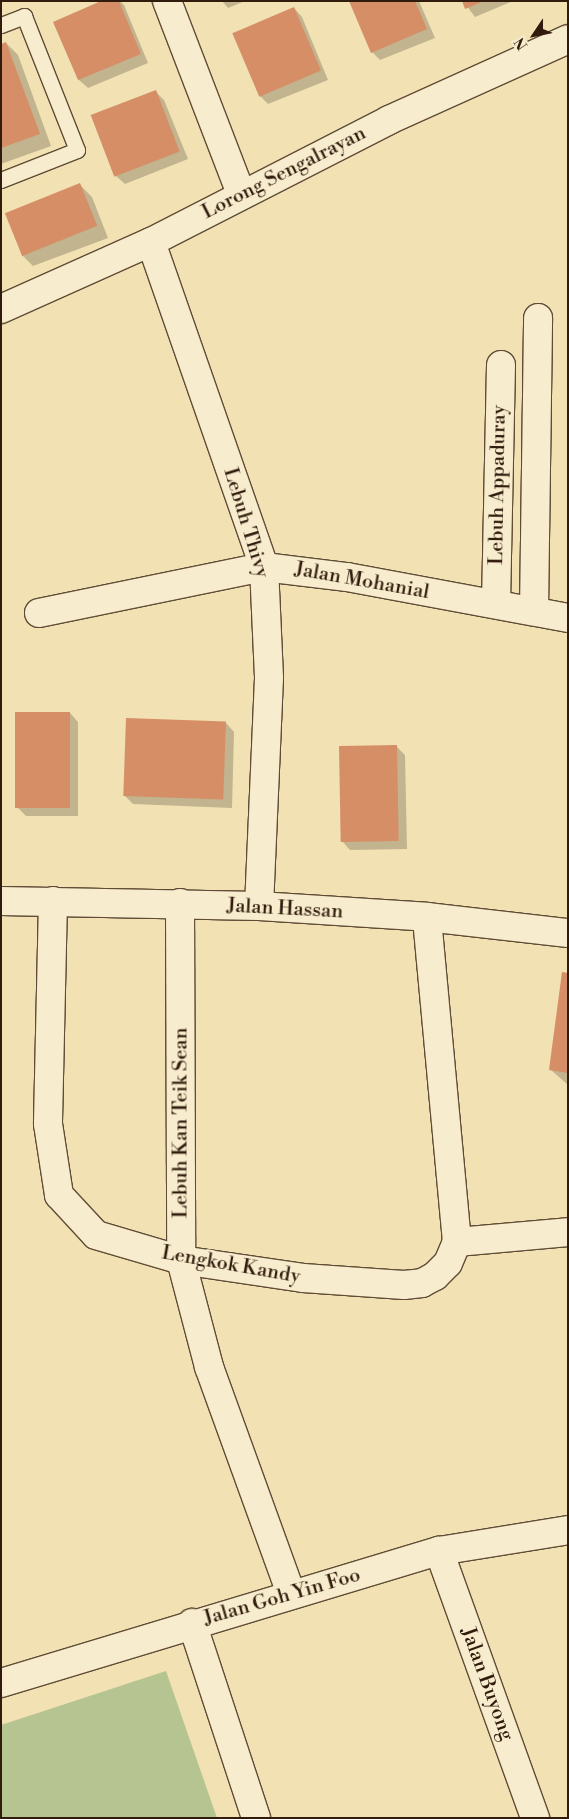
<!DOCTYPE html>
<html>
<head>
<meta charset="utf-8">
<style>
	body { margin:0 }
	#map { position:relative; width:569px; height:1819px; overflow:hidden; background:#f2e1b2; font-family:"Libre Bodoni",serif }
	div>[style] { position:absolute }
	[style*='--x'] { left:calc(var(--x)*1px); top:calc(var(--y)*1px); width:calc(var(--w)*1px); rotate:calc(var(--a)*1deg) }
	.green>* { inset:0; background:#b5c490 }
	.shadow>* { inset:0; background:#0003 }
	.building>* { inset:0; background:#d58e66; transform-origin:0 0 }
	.roads { filter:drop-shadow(1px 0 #604c36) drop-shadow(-1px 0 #604c36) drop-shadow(0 1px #604c36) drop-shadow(0 -1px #604c36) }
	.service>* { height:15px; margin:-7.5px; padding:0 7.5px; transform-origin:7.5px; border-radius:7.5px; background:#f7eccd }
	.minor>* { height:28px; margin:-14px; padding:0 14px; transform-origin:14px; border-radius:14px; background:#f7eccd }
	.tertiary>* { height:28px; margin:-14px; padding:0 14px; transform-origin:14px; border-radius:14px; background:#f7eccd }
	span { translate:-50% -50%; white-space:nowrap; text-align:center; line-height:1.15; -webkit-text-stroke:4px #f7eccd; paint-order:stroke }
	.street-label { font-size:20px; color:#301b0d }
	.frame { position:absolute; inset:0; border:2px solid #301b0d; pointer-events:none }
	.north { position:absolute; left:509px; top:10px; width:50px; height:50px; -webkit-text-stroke:4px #f7eccd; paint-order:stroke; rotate:236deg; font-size:14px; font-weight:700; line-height:20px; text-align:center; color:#301b0d }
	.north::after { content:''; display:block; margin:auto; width:18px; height:22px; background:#301b0d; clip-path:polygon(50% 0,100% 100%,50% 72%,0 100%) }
</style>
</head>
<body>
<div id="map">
	<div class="green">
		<div style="clip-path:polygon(166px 1671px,217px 1818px,1px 1818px,1px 1725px)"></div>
	</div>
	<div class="shadow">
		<div style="clip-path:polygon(104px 1px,120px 1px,124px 5px,148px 63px,88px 88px,79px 80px,55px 22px)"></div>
		<div style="clip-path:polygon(222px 1px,245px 1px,228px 8px)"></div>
		<div style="clip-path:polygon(350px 1px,419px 1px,435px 38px,380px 60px,372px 52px)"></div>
		<div style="clip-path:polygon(463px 1px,513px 1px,475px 17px)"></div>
		<div style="clip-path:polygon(294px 8px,302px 17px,328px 80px,268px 104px,260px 96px)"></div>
		<div style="clip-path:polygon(6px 43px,18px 55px,51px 146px,1px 164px,1px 45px)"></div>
		<div style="clip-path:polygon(155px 91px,164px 100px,188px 159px,125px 184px,116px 176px)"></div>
		<div style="clip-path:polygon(80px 185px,92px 197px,108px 238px,33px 266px,21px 254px)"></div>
		<div style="clip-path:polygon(70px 713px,78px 722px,78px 816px,26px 816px,17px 807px)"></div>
		<div style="clip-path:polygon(226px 723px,234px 732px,232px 808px,133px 804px,124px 795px)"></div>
		<div style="clip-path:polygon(396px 746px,405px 755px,407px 849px,350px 850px,342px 841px)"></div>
		<div style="clip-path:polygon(568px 974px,568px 1085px,551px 1070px)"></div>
	</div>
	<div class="building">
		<div style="clip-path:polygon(101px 1px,119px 1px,141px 54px,78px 80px,53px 22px)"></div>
		<div style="clip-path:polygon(349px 1px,415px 1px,427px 29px,371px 53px)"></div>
		<div style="clip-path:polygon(462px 1px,484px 1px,465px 9px)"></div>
		<div style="left:294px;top:7px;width:69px;height:67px;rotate:67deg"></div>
		<div style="clip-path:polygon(6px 42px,40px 134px,1px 148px,1px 44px)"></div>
		<div style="left:156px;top:90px;width:66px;height:70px;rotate:69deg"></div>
		<div style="left:80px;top:183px;width:46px;height:81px;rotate:68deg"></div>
		<div style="left:15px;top:712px;width:55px;height:96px"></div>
		<div style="left:126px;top:718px;width:100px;height:78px;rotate:2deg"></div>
		<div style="left:397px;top:745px;width:96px;height:58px;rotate:89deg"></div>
		<div style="clip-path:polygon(562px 972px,568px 973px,568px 1073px,549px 1070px)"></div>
	</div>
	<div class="roads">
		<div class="service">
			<div style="--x:1;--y:25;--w:25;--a:-21"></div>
			<div style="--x:24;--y:16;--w:144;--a:68.4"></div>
			<div style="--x:77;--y:150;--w:82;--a:158.5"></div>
		</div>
		<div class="minor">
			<div style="--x:167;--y:1;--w:207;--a:69"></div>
			<div style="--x:151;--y:242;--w:344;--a:70.8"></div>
			<div style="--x:264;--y:567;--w:111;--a:87.4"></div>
			<div style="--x:269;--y:678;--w:228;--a:92.5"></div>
			<div style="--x:1;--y:309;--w:164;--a:-24.1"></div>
			<div style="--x:151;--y:242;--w:267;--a:-27.1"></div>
			<div style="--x:389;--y:120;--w:196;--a:-24.3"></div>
			<div style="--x:496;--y:604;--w:239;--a:-88.8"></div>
			<div style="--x:534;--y:611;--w:293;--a:-89.2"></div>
			<div style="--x:39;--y:613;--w:230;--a:-11.6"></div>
			<div style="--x:264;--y:567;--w:84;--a:6.9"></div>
			<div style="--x:347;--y:577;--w:225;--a:10.5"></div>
			<div style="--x:53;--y:901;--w:223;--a:91.3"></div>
			<div style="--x:48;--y:1124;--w:72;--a:81.2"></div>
			<div style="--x:59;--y:1195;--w:54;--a:47.2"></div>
			<div style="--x:96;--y:1235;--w:89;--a:16.4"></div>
			<div style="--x:181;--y:1260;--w:123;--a:8.4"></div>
			<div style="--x:303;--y:1278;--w:101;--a:4"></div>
			<div style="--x:404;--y:1285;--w:18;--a:-6"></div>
			<div style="--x:422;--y:1283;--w:15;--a:-28"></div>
			<div style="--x:435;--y:1276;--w:18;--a:-45"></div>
			<div style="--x:448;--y:1263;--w:23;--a:-67"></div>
			<div style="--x:457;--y:1242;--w:326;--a:-95.3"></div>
			<div style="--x:180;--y:903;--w:357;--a:89.8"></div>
			<div style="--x:181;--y:1260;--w:111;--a:75.3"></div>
			<div style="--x:209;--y:1367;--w:241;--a:70.1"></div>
			<div style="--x:457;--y:1242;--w:111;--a:-5.1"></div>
			<div style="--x:439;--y:1551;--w:284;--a:70.2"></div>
			<div style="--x:192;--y:1623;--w:205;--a:71.8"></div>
			<div style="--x:1;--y:1683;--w:457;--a:-16.8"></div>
			<div style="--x:439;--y:1551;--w:131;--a:-9.2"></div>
		</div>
		<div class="tertiary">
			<div style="--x:1;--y:901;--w:258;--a:1.1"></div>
			<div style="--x:259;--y:906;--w:168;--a:3.7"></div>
			<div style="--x:427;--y:917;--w:142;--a:6.5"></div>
		</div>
	</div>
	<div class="street-label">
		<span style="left:284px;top:173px;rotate:-27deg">Lorong Sengalrayan</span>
		<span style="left:498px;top:485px;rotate:-89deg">Lebuh Appaduray</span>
		<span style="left:246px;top:523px;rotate:73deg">Lebuh Thivy</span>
		<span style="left:362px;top:581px;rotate:10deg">Jalan Mohanial</span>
		<span style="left:285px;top:909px;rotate:3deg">Jalan Hassan</span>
		<span style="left:181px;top:1123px;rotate:-90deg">Lebuh Kan Teik Sean</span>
		<span style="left:231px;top:1265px;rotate:10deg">Lengkok Kandy</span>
		<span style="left:282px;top:1597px;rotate:-16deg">Jalan Goh Yin Foo</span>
		<span style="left:487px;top:1684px;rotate:70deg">Jalan Buyong</span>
	</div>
	<div class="frame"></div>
	<div class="north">N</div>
</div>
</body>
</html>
